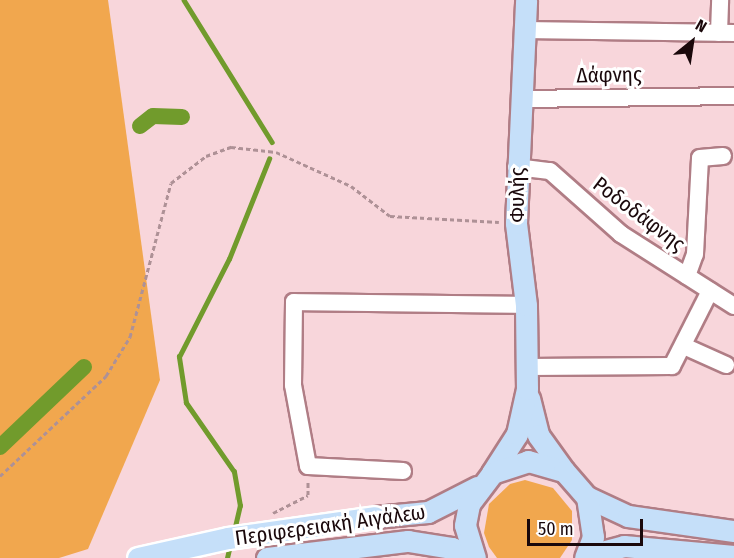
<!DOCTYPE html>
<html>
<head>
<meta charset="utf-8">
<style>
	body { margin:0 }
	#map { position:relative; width:734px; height:558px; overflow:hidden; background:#f8d6db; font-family:"Fira Sans Condensed",sans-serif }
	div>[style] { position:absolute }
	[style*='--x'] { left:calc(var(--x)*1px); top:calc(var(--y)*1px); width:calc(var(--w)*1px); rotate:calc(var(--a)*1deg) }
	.green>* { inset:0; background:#f1a74e }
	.stream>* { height:4.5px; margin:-2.25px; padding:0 2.25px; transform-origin:2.25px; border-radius:2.25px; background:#719b2c }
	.canal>* { height:16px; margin:-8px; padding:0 8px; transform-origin:8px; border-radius:8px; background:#719b2c }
	.path>* { height:3px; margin-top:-1.5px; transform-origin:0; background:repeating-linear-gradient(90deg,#ae9196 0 4.5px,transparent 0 7.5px) }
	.roads { filter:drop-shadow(2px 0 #b07d85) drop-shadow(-2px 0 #b07d85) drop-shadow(0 2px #b07d85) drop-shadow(0 -2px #b07d85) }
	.minor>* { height:16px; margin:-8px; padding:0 8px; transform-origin:8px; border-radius:8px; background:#fff }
	.major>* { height:21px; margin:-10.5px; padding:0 10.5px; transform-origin:10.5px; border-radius:10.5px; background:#c5dff9 }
	.bridges { filter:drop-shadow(2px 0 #fff) drop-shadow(-2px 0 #fff) drop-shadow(0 2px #fff) drop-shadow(0 -2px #fff) }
	.major-bridge>* { height:21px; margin:-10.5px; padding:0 10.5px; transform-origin:10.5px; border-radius:10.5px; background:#c5dff9 }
	span { translate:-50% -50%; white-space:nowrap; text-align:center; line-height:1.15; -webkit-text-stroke:6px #fff; paint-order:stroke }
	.street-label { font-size:21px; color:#1a080b }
	.north { position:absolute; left:662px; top:12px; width:60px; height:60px; -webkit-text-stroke:4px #fff; paint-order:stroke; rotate:30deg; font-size:16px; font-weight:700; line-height:24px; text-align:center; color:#1a080b }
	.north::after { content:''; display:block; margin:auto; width:21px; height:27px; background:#1a080b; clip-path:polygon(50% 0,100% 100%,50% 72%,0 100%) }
	.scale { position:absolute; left:527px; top:519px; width:116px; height:27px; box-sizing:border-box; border:3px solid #1a080b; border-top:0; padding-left:8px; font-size:18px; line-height:21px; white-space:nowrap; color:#1a080b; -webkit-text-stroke:4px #fff; paint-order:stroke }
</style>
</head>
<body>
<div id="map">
	<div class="green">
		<div style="clip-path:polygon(0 0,108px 0,160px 380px,88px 549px,59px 558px,0 558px)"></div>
		<div style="clip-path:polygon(525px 480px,553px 488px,572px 511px,572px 540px,560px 558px,497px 558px,489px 547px,484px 533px,489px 504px,510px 484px)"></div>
	</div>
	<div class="stream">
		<div style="--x:184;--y:0;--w:167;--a:58.2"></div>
		<div style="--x:234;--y:531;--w:26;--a:-77"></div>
		<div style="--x:240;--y:506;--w:35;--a:-100"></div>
		<div style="--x:234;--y:472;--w:84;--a:-124.8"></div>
		<div style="--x:186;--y:403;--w:47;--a:-98.7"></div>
		<div style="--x:179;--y:357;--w:110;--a:-63"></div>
		<div style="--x:229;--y:259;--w:108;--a:-68.2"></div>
		<div style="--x:227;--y:558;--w:13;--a:-77"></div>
	</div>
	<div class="canal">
		<div style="--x:140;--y:126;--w:16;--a:-38"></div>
		<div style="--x:153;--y:116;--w:29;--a:2"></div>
		<div style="--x:0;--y:447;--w:116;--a:-43.6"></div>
	</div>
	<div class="path">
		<div style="--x:0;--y:476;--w:146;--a:-43.3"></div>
		<div style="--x:106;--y:376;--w:46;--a:-58.4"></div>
		<div style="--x:130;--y:337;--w:159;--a:-75.1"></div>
		<div style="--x:171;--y:183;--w:44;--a:-37.6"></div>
		<div style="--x:206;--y:156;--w:27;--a:-20"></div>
		<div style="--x:231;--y:147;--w:45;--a:6.3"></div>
		<div style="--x:276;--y:152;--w:82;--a:24.4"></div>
		<div style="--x:351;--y:186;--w:49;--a:37.6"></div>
		<div style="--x:390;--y:216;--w:109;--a:3.2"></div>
		<div style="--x:273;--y:513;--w:39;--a:-27"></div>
		<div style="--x:308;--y:495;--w:14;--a:-90"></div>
	</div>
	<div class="roads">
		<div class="minor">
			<div style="--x:524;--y:30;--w:210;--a:0.8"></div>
			<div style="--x:719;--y:33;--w:33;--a:-88"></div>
			<div style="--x:521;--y:99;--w:213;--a:-0.8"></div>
			<div style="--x:516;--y:167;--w:34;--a:7"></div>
			<div style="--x:550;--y:171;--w:95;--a:41.6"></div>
			<div style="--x:621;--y:234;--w:134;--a:32.5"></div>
			<div style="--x:687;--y:276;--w:23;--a:-70"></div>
			<div style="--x:695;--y:254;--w:96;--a:-87"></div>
			<div style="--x:700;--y:158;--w:23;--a:-5"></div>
			<div style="--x:686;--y:347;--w:44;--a:24.2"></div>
			<div style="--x:527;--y:367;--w:145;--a:-0.4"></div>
			<div style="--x:672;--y:366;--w:84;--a:-63.1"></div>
			<div style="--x:403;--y:471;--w:95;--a:-177"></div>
			<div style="--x:308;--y:466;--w:82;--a:-100.5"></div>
			<div style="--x:293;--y:385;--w:83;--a:-89.3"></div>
			<div style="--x:294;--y:302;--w:232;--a:0.7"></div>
		</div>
		<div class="major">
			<div style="--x:529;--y:398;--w:38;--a:76"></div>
			<div style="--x:538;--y:435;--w:44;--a:54.2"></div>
			<div style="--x:492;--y:473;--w:46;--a:-57.3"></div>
			<div style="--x:517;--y:434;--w:46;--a:-77.5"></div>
			<div style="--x:527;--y:389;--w:84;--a:-90.7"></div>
			<div style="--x:526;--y:305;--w:83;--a:-97"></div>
			<div style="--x:516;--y:223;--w:223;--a:-87.4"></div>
			<div style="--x:587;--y:497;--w:45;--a:24.9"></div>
			<div style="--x:628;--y:516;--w:107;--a:8.1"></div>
			<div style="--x:375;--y:517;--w:53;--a:-5.4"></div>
			<div style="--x:428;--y:512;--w:55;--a:-27"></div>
			<div style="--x:587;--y:556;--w:38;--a:-15"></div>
			<div style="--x:624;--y:546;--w:110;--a:5.2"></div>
			<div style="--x:267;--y:558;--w:142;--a:-6.9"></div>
			<div style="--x:408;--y:541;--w:45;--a:9"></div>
			<div style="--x:452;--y:548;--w:20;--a:30"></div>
			<div style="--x:475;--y:558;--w:34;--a:-107"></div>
			<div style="--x:465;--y:525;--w:21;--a:-79"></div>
			<div style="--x:469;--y:504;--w:39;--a:-53"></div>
			<div style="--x:492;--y:473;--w:38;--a:-18"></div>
			<div style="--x:528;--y:461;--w:37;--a:16"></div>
			<div style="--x:564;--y:471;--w:35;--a:49"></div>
			<div style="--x:587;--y:497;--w:40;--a:81.5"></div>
			<div style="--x:593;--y:537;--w:22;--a:111"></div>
		</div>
	</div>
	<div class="bridges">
		<div class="major-bridge">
			<div style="--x:138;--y:558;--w:92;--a:-12.5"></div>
			<div style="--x:228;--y:538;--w:148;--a:-8.1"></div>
		</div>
	</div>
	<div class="street-label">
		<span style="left:609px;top:75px;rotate:-1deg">Δάφνης</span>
		<span style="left:517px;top:195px;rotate:-90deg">Φυλής</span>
		<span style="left:639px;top:214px;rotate:37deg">Ροδοδάφνης</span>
		<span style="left:330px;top:525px;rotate:-8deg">Περιφερειακή Αιγάλεω</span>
	</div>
	<div class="north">N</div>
	<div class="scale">50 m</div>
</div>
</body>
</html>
